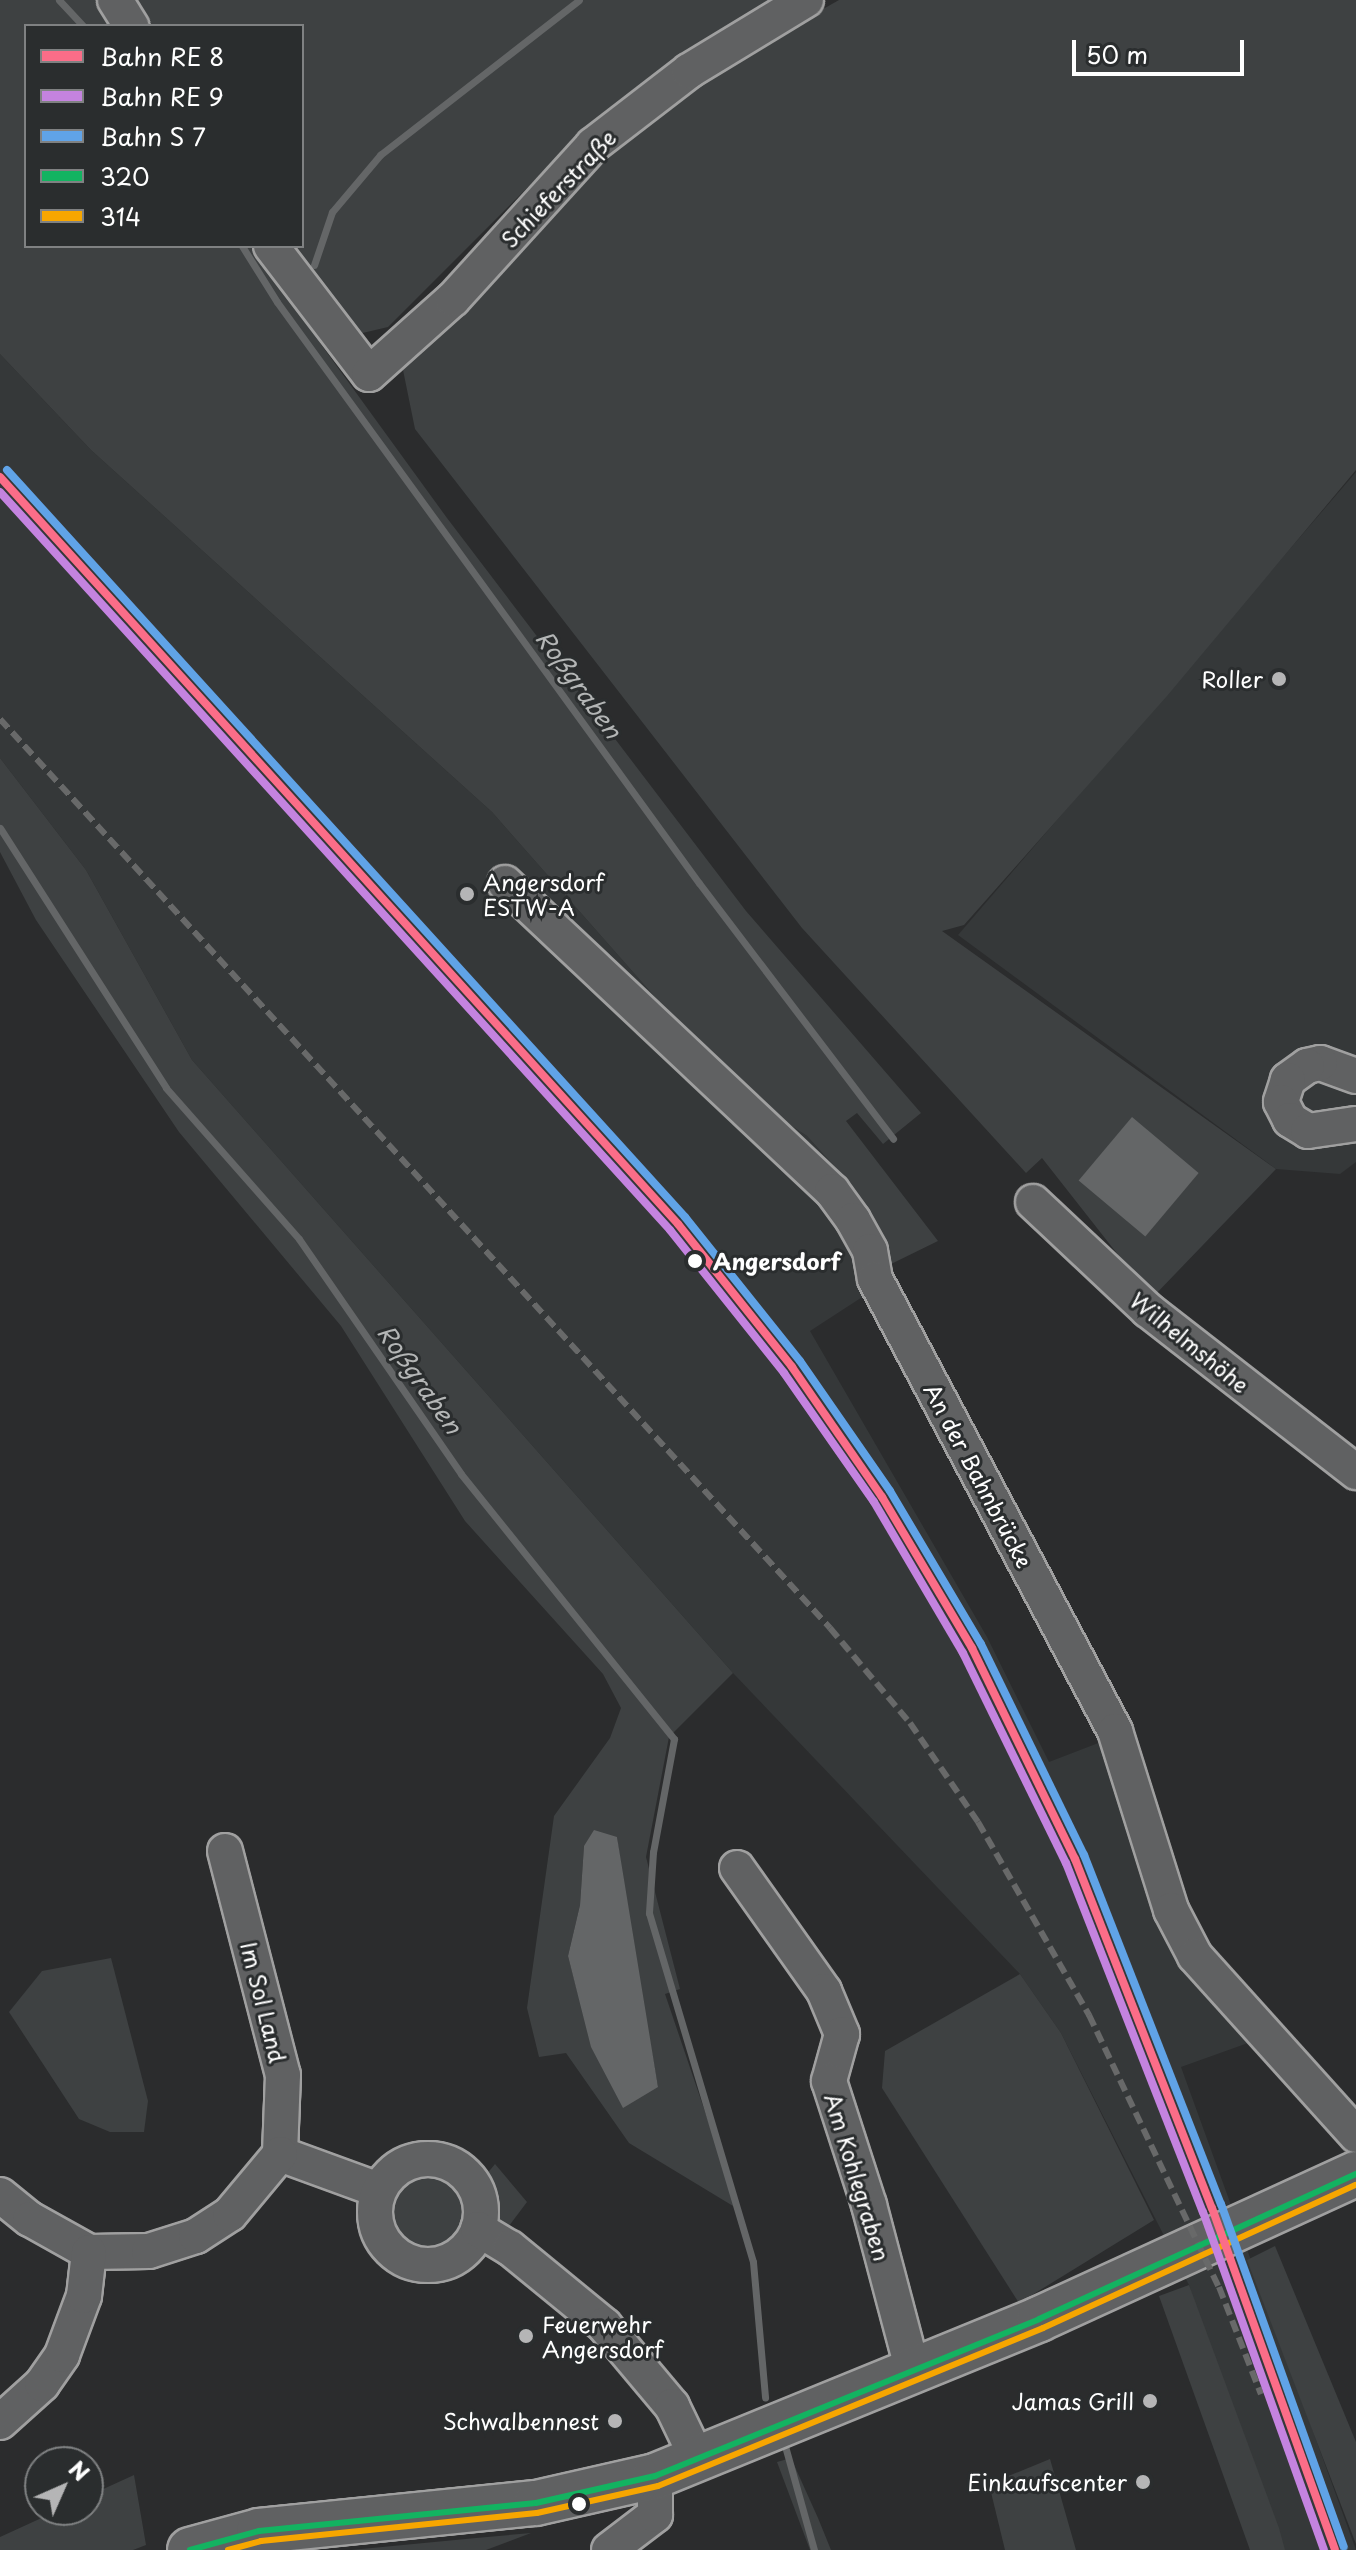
<!DOCTYPE html>
<html>
<head>
<meta charset="utf-8">
<style>
	body { margin:0 }
	#map { position:relative; width:1356px; height:2550px; overflow:hidden; background:#2b2c2d; font-family:"Playpen Sans",sans-serif }
	div>[style] { position:absolute }
	[style*='--x'] { left:calc(var(--x)*1px); top:calc(var(--y)*1px); width:calc(var(--w)*1px); rotate:calc(var(--a)*1deg) }
	.built>* { inset:0; background:#353839 }
	.green>* { inset:0; background:#3e4142 }
	.round { border-radius:50% }
	.water>* { inset:0; background:#646667; transform-origin:0 0 }
	.stream>* { height:7px; margin:-3.5px; padding:0 3.5px; transform-origin:3.5px; border-radius:3.5px; background:#646667 }
	.roads { filter:drop-shadow(2px 0 #a0a0a0) drop-shadow(-2px 0 #a0a0a0) drop-shadow(0 2px #a0a0a0) drop-shadow(0 -2px #a0a0a0) }
	.minor>* { height:34px; margin:-17px; padding:0 17px; transform-origin:17px; border-radius:17px; background:#606162 }
	.minor>.ring { margin:-17px; padding:0; box-sizing:content-box; background:none; border:34px solid #606162; border-radius:50% }
	.major>* { height:44px; margin:-22px; padding:0 22px; transform-origin:22px; border-radius:22px; background:#606162 }
	.rail>* { height:6px; margin-top:-3px; transform-origin:0; background:repeating-linear-gradient(90deg,#686969 0 12px,transparent 0 18px) }
	.bus-1>* { height:6px; margin:-3px; padding:0 3px; transform-origin:3px; border-radius:3px; background:#13b361 }
	.bus-2>* { height:6px; margin:-3px; padding:0 3px; transform-origin:3px; border-radius:3px; background:#f7a600 }
	.rail-1>* { height:8px; margin:-4px; padding:0 4px; transform-origin:4px; border-radius:4px; background:#fb6d88 }
	.rail-2>* { height:8px; margin:-4px; padding:0 4px; transform-origin:4px; border-radius:4px; background:#c483df }
	.rail-3>* { height:8px; margin:-4px; padding:0 4px; transform-origin:4px; border-radius:4px; background:#60a3e7 }
	.dots>* { width:22px; height:22px; translate:-50% -50%; box-sizing:border-box; border:4px solid #2a2d2e; border-radius:50% }
	span { translate:-50% -50%; white-space:nowrap; text-align:center; line-height:1.15; -webkit-text-stroke:6px #2a2d2e; paint-order:stroke }
	.street-label { font-size:22px; color:#fff }
	.poi-label { font-size:22px; color:#fff }
	.right { translate:-100% -50%; text-align:right }
	.left { translate:0 -50%; text-align:left }
	.stop-label { font-size:22px; color:#fff; font-weight:700 }
	.water-label { font-size:24px; color:#b4b6b6; font-style:italic }
	.legend { position:absolute; left:24px; top:24px; width:280px; height:224px; box-sizing:border-box; background:#2a2d2e; border:2px solid #7f8182; margin:0; padding:10px 14px; list-style:none; font-size:24px; color:#fff }
	.legend li { display:flex; align-items:center; gap:16px; height:40px }
	.legend b { width:40px; border:2px solid #7f8182 }
	.north { position:absolute; left:24px; top:2446px; width:80px; height:80px; box-sizing:border-box; background:#2a2d2e; border:2px solid #7f8182; border-radius:50%; rotate:45deg; font-size:22px; font-weight:700; line-height:32px; text-align:center; color:#fff }
	.north::after { content:''; display:block; margin:auto; width:28px; height:36px; background:#b5b5b6; clip-path:polygon(50% 0,100% 100%,50% 72%,0 100%) }
	.scale { position:absolute; left:1072px; top:40px; width:172px; height:36px; box-sizing:border-box; border:4px solid #fff; border-top:0; padding-left:10px; font-size:24px; line-height:28px; white-space:nowrap; color:#fff; -webkit-text-stroke:6px #2a2d2e; paint-order:stroke }
</style>
</head>
<body>
<div id="map">
	<div class="built">
		<div style="clip-path:polygon(0 354px,91px 450px,492px 812px,737px 1090px,807px 1136px,855px 1189px,874px 1222px,883px 1263px,870px 1292px,810px 1331px,987px 1637px,1049px 1762px,1101px 1742px,1188px 1968px,1248px 2043px,1181px 2067px,1356px 2550px,1268px 2550px,1189px 2285px,1061px 2033px,1020px 1974px,733px 1673px,192px 1060px,86px 870px,0 758px)"></div>
		<div style="clip-path:polygon(1356px 472px,1356px 1162px,1340px 1174px,1276px 1169px,958px 935px)"></div>
	</div>
	<div class="green">
		<div style="clip-path:polygon(evenodd,0 0,774px 0,720px 32px,587px 128px,388px 327px,320px 343px,447px 518px,746px 911px,921px 1113px,883px 1144px,857px 1113px,846px 1121px,938px 1241px,887px 1266px,883px 1263px,874px 1222px,855px 1189px,807px 1136px,737px 1090px,492px 812px,91px 450px,0 354px,0 0,26px 26px,302px 26px,302px 246px,26px 246px,26px 26px)"></div>
		<div style="clip-path:polygon(839px 0,1356px 0,1356px 470px,1167px 696px,964px 925px,942px 931px,1276px 1169px,1152px 1298px,1042px 1158px,1026px 1173px,802px 928px,415px 429px,403px 370px,594px 165px,714px 71px)"></div>
		<div style="clip-path:polygon(evenodd,0 758px,86px 870px,192px 1060px,733px 1673px,669px 1737px,646px 1857px,680px 1989px,665px 1994px,738px 2209px,629px 2143px,566px 2053px,539px 2057px,527px 2008px,554px 1816px,610px 1738px,621px 1708px,603px 1674px,465px 1521px,341px 1326px,179px 1132px,36px 920px,0 852px,0 758px,617px 1837px,629px 1925px,658px 2087px,578px 1994px,568px 1956px,580px 1905px,584px 1846px,617px 1837px)"></div>
		<div style="clip-path:polygon(111px 1958px,148px 2101px,144px 2132px,110px 2132px,79px 2119px,9px 2012px,42px 1971px)"></div>
		<div style="clip-path:polygon(1020px 1974px,1061px 2033px,1154px 2220px,1019px 2303px,882px 2088px,885px 2051px)"></div>
		<div style="clip-path:polygon(495px 2164px,527px 2202px,506px 2230px,487px 2196px,486px 2175px)"></div>
		<div class="round" style="left:384px;top:2168px;width:88px;height:88px"></div>
		<div style="clip-path:polygon(1275px 2246px,1356px 2442px,1356px 2544px,1247px 2260px)"></div>
		<div style="clip-path:polygon(1189px 2285px,1279px 2528px,1285px 2550px,1250px 2550px,1159px 2296px)"></div>
		<div style="clip-path:polygon(791px 2458px,818px 2518px,831px 2550px,810px 2550px,777px 2462px)"></div>
		<div style="clip-path:polygon(1050px 2459px,1076px 2550px,1005px 2550px,989px 2484px)"></div>
		<div style="clip-path:polygon(134px 2475px,146px 2545px,133px 2550px,0 2550px,0 2537px,59px 2510px,88px 2510px,88px 2496px)"></div>
		<div style="clip-path:polygon(531px 2533px,486px 2550px,351px 2550px,476px 2538px)"></div>
	</div>
	<div class="water">
		<div style="left:1132px;top:1117px;width:87px;height:83px;rotate:40deg"></div>
		<div style="clip-path:polygon(594px 1830px,617px 1837px,658px 2087px,623px 2108px,591px 2047px,568px 1956px,580px 1905px,584px 1846px)"></div>
	</div>
	<div class="stream">
		<div style="--x:59;--y:0;--w:35;--a:47"></div>
		<div style="--x:242;--y:246;--w:66;--a:58"></div>
		<div style="--x:277;--y:302;--w:718;--a:54.01"></div>
		<div style="--x:699;--y:883;--w:321;--a:52.8"></div>
		<div style="--x:314;--y:265;--w:56;--a:-71.2"></div>
		<div style="--x:332;--y:212;--w:75;--a:-49.9"></div>
		<div style="--x:380;--y:155;--w:252;--a:-37.9"></div>
		<div style="--x:0;--y:828;--w:308;--a:57.4"></div>
		<div style="--x:166;--y:1088;--w:201;--a:48.6"></div>
		<div style="--x:299;--y:1239;--w:285;--a:55.4"></div>
		<div style="--x:461;--y:1474;--w:340;--a:51.2"></div>
		<div style="--x:674;--y:1739;--w:115;--a:100.5"></div>
		<div style="--x:653;--y:1852;--w:61;--a:93.8"></div>
		<div style="--x:649;--y:1913;--w:364;--a:73.4"></div>
		<div style="--x:753;--y:2262;--w:136;--a:84.9"></div>
		<div style="--x:785;--y:2446;--w:108;--a:74.4"></div>
	</div>
	<div class="roads">
		<div class="minor">
			<div style="--x:115;--y:0;--w:31;--a:58"></div>
			<div style="--x:271;--y:246;--w:161;--a:52.6"></div>
			<div style="--x:369;--y:374;--w:113;--a:-41.8"></div>
			<div style="--x:453;--y:299;--w:208;--a:-47.7"></div>
			<div style="--x:593;--y:145;--w:121;--a:-37.6"></div>
			<div style="--x:689;--y:71;--w:137;--a:-31.3"></div>
			<div style="--x:505;--y:883;--w:449;--a:43.3"></div>
			<div style="--x:832;--y:1191;--w:36;--a:54"></div>
			<div style="--x:853;--y:1220;--w:35;--a:61"></div>
			<div style="--x:870;--y:1251;--w:28;--a:80"></div>
			<div style="--x:875;--y:1279;--w:512;--a:62.03"></div>
			<div style="--x:1115;--y:1731;--w:188;--a:72.6"></div>
			<div style="--x:1171;--y:1910;--w:52;--a:62.4"></div>
			<div style="--x:1195;--y:1956;--w:241;--a:48"></div>
			<div style="--x:1356;--y:1076;--w:38;--a:-160"></div>
			<div style="--x:1320;--y:1063;--w:13;--a:167"></div>
			<div style="--x:1307;--y:1066;--w:24;--a:144"></div>
			<div style="--x:1288;--y:1080;--w:23;--a:108"></div>
			<div style="--x:1281;--y:1102;--w:20;--a:63"></div>
			<div style="--x:1290;--y:1120;--w:21;--a:31"></div>
			<div style="--x:1308;--y:1131;--w:49;--a:-8.3"></div>
			<div style="--x:1033;--y:1202;--w:158;--a:43.2"></div>
			<div style="--x:1148;--y:1310;--w:264;--a:37.9"></div>
			<div style="--x:225;--y:1851;--w:231;--a:75.5"></div>
			<div style="--x:283;--y:2075;--w:79;--a:92.2"></div>
			<div style="--x:737;--y:1868;--w:151;--a:54.7"></div>
			<div style="--x:824;--y:1991;--w:47;--a:67.3"></div>
			<div style="--x:842;--y:2034;--w:49;--a:105.5"></div>
			<div style="--x:829;--y:2081;--w:130;--a:72.1"></div>
			<div style="--x:869;--y:2205;--w:173;--a:75.2"></div>
			<div style="--x:280;--y:2154;--w:105;--a:20"></div>
			<div class="ring" style="left:375px;top:2159px;width:72px;height:72px"></div>
			<div style="--x:0;--y:2195;--w:38;--a:39"></div>
			<div style="--x:30;--y:2219;--w:68;--a:29.2"></div>
			<div style="--x:89;--y:2252;--w:60;--a:-1"></div>
			<div style="--x:149;--y:2251;--w:49;--a:-17.7"></div>
			<div style="--x:196;--y:2236;--w:40;--a:-32.9"></div>
			<div style="--x:230;--y:2214;--w:78;--a:-50.2"></div>
			<div style="--x:478;--y:2229;--w:37;--a:31"></div>
			<div style="--x:510;--y:2248;--w:122;--a:39.3"></div>
			<div style="--x:604;--y:2325;--w:106;--a:50"></div>
			<div style="--x:672;--y:2406;--w:60;--a:64.3"></div>
			<div style="--x:0;--y:2422;--w:57;--a:-42.1"></div>
			<div style="--x:42;--y:2384;--w:35;--a:-55"></div>
			<div style="--x:62;--y:2355;--w:63;--a:-69.6"></div>
			<div style="--x:84;--y:2296;--w:44;--a:-83.5"></div>
			<div style="--x:609;--y:2550;--w:58;--a:-37.3"></div>
			<div style="--x:655;--y:2515;--w:39;--a:-90"></div>
		</div>
		<div class="major">
			<div style="--x:190;--y:2550;--w:72;--a:-15.4"></div>
			<div style="--x:259;--y:2531;--w:278;--a:-5.8"></div>
			<div style="--x:536;--y:2503;--w:122;--a:-12.8"></div>
			<div style="--x:655;--y:2476;--w:415;--a:-22.2"></div>
			<div style="--x:1039;--y:2319;--w:349;--a:-24.6"></div>
		</div>
	</div>
	<div class="rail">
		<div style="--x:0;--y:719;--w:1231;--a:47.6"></div>
		<div style="--x:830;--y:1628;--w:124;--a:49.9"></div>
		<div style="--x:910;--y:1723;--w:120;--a:55.5"></div>
		<div style="--x:978;--y:1822;--w:223;--a:60.1"></div>
		<div style="--x:1089;--y:2015;--w:301;--a:64.5"></div>
		<div style="--x:1219;--y:2287;--w:115;--a:68.6"></div>
	</div>
	<div class="bus-1">
		<div style="--x:190;--y:2550;--w:72;--a:-15.4"></div>
		<div style="--x:259;--y:2531;--w:278;--a:-5.8"></div>
		<div style="--x:536;--y:2503;--w:122;--a:-12.8"></div>
		<div style="--x:655;--y:2476;--w:415;--a:-22.2"></div>
		<div style="--x:1039;--y:2319;--w:349;--a:-24.6"></div>
	</div>
	<div class="bus-2">
		<div style="--x:228;--y:2550;--w:34;--a:-15"></div>
		<div style="--x:261;--y:2541;--w:277;--a:-5.8"></div>
		<div style="--x:537;--y:2513;--w:124;--a:-12.6"></div>
		<div style="--x:658;--y:2486;--w:416;--a:-22.3"></div>
		<div style="--x:1043;--y:2328;--w:344;--a:-24.6"></div>
	</div>
	<div class="rail-1">
		<div style="--x:0;--y:477;--w:1009;--a:47.77"></div>
		<div style="--x:678;--y:1224;--w:183;--a:51.4"></div>
		<div style="--x:792;--y:1367;--w:158;--a:55.3"></div>
		<div style="--x:882;--y:1497;--w:176;--a:59.2"></div>
		<div style="--x:972;--y:1648;--w:235;--a:64"></div>
		<div style="--x:1075;--y:1859;--w:375;--a:68.6"></div>
		<div style="--x:1212;--y:2208;--w:363;--a:70.2"></div>
	</div>
	<div class="rail-2">
		<div style="--x:0;--y:492;--w:997;--a:47.76"></div>
		<div style="--x:670;--y:1230;--w:183;--a:51.4"></div>
		<div style="--x:784;--y:1373;--w:157;--a:55.1"></div>
		<div style="--x:874;--y:1502;--w:175;--a:59.5"></div>
		<div style="--x:963;--y:1653;--w:234;--a:63.9"></div>
		<div style="--x:1066;--y:1863;--w:375;--a:68.6"></div>
		<div style="--x:1203;--y:2212;--w:359;--a:70.3"></div>
	</div>
	<div class="rail-3">
		<div style="--x:7;--y:470;--w:1009;--a:47.77"></div>
		<div style="--x:685;--y:1217;--w:184;--a:51.4"></div>
		<div style="--x:800;--y:1361;--w:158;--a:55.3"></div>
		<div style="--x:890;--y:1491;--w:178;--a:59.3"></div>
		<div style="--x:981;--y:1644;--w:235;--a:64"></div>
		<div style="--x:1084;--y:1855;--w:375;--a:68.6"></div>
		<div style="--x:1221;--y:2204;--w:364;--a:70.3"></div>
	</div>
	<div class="dots">
		<div style="left:1279px;top:679px;background:#b5b5b6"></div>
		<div style="left:467px;top:894px;background:#b5b5b6"></div>
		<div style="left:695px;top:1261px;background:#fff"></div>
		<div style="left:526px;top:2336px;background:#b5b5b6"></div>
		<div style="left:1150px;top:2401px;background:#b5b5b6"></div>
		<div style="left:615px;top:2421px;background:#b5b5b6"></div>
		<div style="left:1143px;top:2482px;background:#b5b5b6"></div>
		<div style="left:579px;top:2504px;background:#fff"></div>
	</div>
	<div class="street-label">
		<span style="left:558px;top:188px;rotate:-46deg">Schieferstraße</span>
		<span style="left:1190px;top:1342px;rotate:39deg">Wilhelmshöhe</span>
		<span style="left:979px;top:1475px;rotate:62deg">An der Bahnbrücke</span>
		<span style="left:264px;top:2002px;rotate:76deg">Im Sol Land</span>
		<span style="left:858px;top:2177px;rotate:73deg">Am Kohlegraben</span>
	</div>
	<div class="poi-label">
		<span class="right" style="left:1263px;top:679px">Roller</span>
		<span class="left" style="left:483px;top:894px">Angersdorf<br>ESTW-A</span>
		<span class="left" style="left:542px;top:2336px">Feuerwehr<br>Angersdorf</span>
		<span class="right" style="left:1134px;top:2401px">Jamas Grill</span>
		<span class="right" style="left:599px;top:2421px">Schwalbennest</span>
		<span class="right" style="left:1127px;top:2482px">Einkaufscenter</span>
	</div>
	<div class="stop-label">
		<span class="left" style="left:713px;top:1261px">Angersdorf</span>
	</div>
	<div class="water-label">
		<span style="left:579px;top:684px;rotate:54deg">Roßgraben</span>
		<span style="left:420px;top:1379px;rotate:55deg">Roßgraben</span>
	</div>
	<ul class="legend">
	<li><b style="height:10px;background:#fb6d88"></b>Bahn RE 8</li>
	<li><b style="height:10px;background:#c483df"></b>Bahn RE 9</li>
	<li><b style="height:10px;background:#60a3e7"></b>Bahn S 7</li>
	<li><b style="height:10px;background:#13b361"></b>320</li>
	<li><b style="height:10px;background:#f7a600"></b>314</li>
	</ul>
	<div class="north">N</div>
	<div class="scale">50 m</div>
</div>
</body>
</html>
